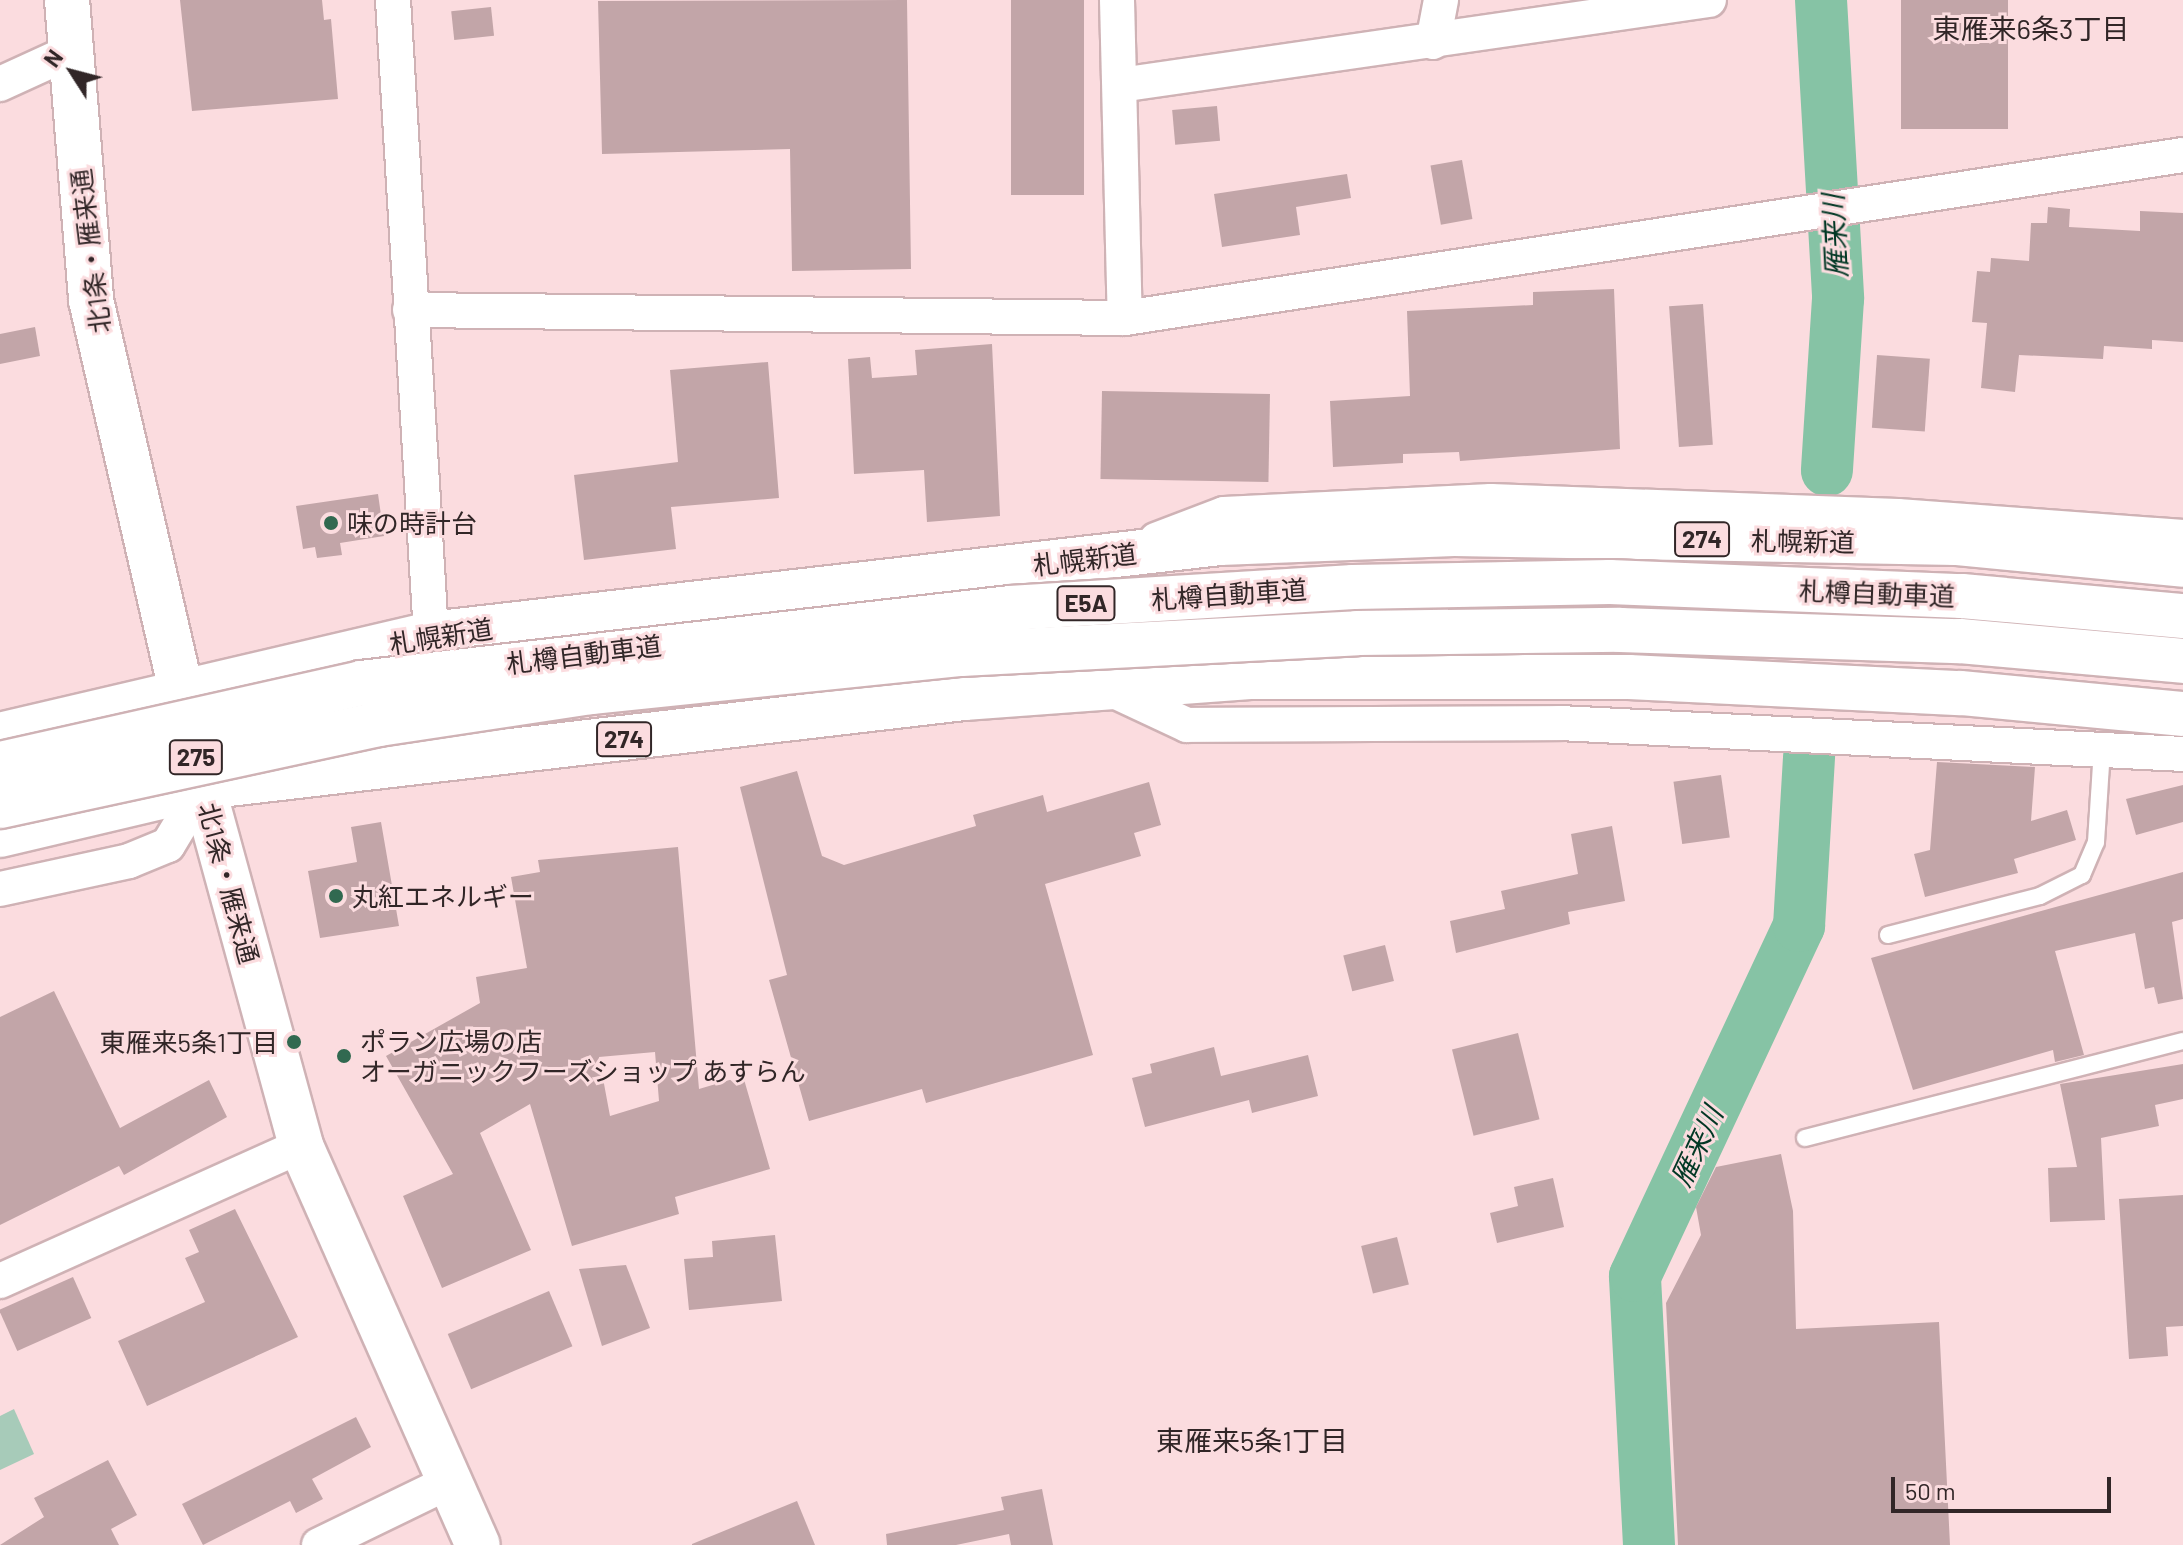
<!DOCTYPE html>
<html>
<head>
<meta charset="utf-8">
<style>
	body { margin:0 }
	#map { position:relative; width:2183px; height:1545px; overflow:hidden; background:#fbdcdf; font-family:Barlow,"Noto Sans JP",sans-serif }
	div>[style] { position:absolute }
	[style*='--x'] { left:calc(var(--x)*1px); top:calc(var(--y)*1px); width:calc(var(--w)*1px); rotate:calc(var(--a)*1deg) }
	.green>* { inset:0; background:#a7cbb9 }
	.river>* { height:52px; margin:-26px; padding:0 26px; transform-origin:26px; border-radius:26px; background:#86c3a5 }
	.building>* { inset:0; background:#c2a5a8; transform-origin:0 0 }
	.roads { filter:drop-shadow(2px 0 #cfb2b5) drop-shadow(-2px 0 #cfb2b5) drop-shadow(0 2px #cfb2b5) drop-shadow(0 -2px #cfb2b5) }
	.service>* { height:16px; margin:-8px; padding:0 8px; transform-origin:8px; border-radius:8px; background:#fff }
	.minor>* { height:34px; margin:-17px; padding:0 17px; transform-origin:17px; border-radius:17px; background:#fff }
	.trunk>* { height:44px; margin:-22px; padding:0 22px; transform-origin:22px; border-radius:22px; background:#fff }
	.bridges { filter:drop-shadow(2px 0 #cfb2b5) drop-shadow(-2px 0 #cfb2b5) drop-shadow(0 2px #cfb2b5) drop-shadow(0 -2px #cfb2b5) }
	.motorway-bridge>* { height:44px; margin:-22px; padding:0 22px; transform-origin:22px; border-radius:22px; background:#fff }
	.dots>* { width:22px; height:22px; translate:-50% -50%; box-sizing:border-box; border:4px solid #fbdcdf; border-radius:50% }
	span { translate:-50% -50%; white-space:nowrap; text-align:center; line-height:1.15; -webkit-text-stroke:6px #fbdcdf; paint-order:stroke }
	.shield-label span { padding:2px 6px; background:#fbdcdf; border:2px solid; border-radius:6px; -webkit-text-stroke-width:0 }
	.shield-label { font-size:24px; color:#312627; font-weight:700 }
	.street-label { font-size:26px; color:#312627 }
	.poi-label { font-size:26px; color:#312627 }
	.left { translate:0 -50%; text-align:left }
	.right { translate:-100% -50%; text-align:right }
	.neighbourhood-label { font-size:28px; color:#312627 }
	.water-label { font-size:28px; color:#023825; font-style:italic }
	.north { position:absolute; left:32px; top:32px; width:80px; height:80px; -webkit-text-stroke:6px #fbdcdf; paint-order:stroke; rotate:306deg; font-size:22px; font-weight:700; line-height:32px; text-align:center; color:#312627 }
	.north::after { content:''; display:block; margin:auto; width:28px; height:36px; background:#312627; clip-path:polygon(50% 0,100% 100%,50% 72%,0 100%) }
	.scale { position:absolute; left:1891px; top:1477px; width:220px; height:36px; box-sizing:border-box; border:4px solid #312627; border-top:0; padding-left:10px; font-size:24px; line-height:28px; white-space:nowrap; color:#312627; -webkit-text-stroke:6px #fbdcdf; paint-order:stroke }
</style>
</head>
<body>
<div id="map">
	<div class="green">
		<div style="clip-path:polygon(14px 1409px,34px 1454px,0 1470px,0 1416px)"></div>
	</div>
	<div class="river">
		<div style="--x:1821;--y:0;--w:299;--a:86.7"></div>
		<div style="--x:1838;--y:299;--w:172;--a:93.7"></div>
		<div style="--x:1649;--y:1545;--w:269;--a:-93"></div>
		<div style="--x:1635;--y:1276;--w:387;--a:-64.9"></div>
		<div style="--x:1799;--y:926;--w:170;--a:-86.6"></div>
	</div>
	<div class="building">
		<div style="clip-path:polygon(180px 0,322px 0,324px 20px,331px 19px,338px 99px,192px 111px)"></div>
		<div style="clip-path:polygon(907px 0,911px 269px,792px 271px,790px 149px,602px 154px,598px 1px)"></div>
		<div style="left:1011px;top:0;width:73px;height:195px"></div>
		<div style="left:1901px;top:0;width:107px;height:129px"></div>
		<div style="left:491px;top:7px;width:29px;height:40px;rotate:84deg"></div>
		<div style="left:1217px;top:106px;width:35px;height:45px;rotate:85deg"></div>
		<div style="left:1462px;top:160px;width:60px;height:32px;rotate:80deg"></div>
		<div style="clip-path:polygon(1347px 174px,1351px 198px,1296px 207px,1300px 235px,1222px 247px,1214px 194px)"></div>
		<div style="clip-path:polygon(2048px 207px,2070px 209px,2069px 227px,2140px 231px,2140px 211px,2183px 213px,2183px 342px,2152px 340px,2152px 349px,2104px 346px,2103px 359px,2019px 355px,2015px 392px,1981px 388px,1987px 323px,1972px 322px,1977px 271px,1990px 272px,1991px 258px,2029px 261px,2031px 223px,2047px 223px)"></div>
		<div style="clip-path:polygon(1614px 289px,1620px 449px,1460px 461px,1459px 452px,1403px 454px,1403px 463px,1333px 467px,1330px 401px,1410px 396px,1407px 311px,1533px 305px,1533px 292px)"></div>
		<div style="left:1703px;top:304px;width:141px;height:34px;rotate:86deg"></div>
		<div style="clip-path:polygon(35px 327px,40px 356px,0 364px,0 334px)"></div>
		<div style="clip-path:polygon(992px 344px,1000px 516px,927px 522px,924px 470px,854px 474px,848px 359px,870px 357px,872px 378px,917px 375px,915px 350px)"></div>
		<div style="left:1877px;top:355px;width:53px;height:73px;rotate:4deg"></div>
		<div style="clip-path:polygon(768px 362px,779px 498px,671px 507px,676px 549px,584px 560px,574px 475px,678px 462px,670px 370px)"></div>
		<div style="left:1102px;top:391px;width:168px;height:88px;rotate:1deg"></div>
		<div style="clip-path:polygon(378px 494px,384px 536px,340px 543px,342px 555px,317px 558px,315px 547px,303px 549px,296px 506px)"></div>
		<div style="clip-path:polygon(1937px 762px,2035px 767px,2031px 821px,2067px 810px,2076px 840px,2014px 859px,2018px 873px,1925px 897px,1914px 854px,1930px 850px)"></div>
		<div style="clip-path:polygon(797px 771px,822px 856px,844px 865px,976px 826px,973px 815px,1043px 795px,1047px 812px,1149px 782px,1161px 825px,1134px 833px,1141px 856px,1045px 884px,1093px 1055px,926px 1103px,922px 1089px,809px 1121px,769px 980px,787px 975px,740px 787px)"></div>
		<div style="left:1721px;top:775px;width:63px;height:48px;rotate:82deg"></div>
		<div style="clip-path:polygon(2183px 785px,2183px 822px,2136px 835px,2126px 799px)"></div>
		<div style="clip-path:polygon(381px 822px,399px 926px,320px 938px,308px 871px,357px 862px,351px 827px)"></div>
		<div style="clip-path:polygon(1612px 826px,1625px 901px,1568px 912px,1570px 924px,1456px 953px,1450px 921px,1505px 909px,1501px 891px,1578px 874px,1571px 834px)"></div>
		<div style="clip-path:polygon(evenodd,678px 847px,699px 1089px,743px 1076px,770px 1169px,675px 1197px,679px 1214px,572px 1246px,530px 1104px,480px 1133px,531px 1250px,442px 1288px,403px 1196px,453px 1174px,386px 1056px,480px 1003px,476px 977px,527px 968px,511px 877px,540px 872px,538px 860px,678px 847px,655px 1052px,659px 1101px,610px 1116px,599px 1057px,655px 1052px)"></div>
		<div style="clip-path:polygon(2183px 872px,2183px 919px,2172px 922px,2183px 999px,2158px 1004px,2154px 987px,2145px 989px,2135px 933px,2055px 951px,2084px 1055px,2055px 1062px,2053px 1050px,1913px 1090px,1871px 958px)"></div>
		<div style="left:1385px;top:945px;width:37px;height:43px;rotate:76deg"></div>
		<div style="clip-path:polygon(54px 991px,120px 1128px,209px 1080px,227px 1117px,124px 1175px,119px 1166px,0 1225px,0 1017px)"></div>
		<div style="left:1518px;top:1033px;width:89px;height:68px;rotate:76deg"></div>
		<div style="clip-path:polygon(1214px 1047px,1221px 1076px,1308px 1055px,1318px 1096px,1252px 1113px,1249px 1100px,1145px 1127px,1132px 1078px,1152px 1073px,1150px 1064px)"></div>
		<div style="clip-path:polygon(2183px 1064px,2183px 1099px,2155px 1105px,2159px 1126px,2101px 1138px,2105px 1220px,2050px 1222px,2048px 1168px,2077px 1167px,2060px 1084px)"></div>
		<div style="clip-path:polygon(1781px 1154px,1793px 1211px,1796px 1329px,1939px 1322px,1950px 1545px,1678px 1545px,1666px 1303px,1701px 1235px,1696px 1207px,1716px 1167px)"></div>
		<div style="clip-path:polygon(1553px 1178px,1564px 1227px,1497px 1243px,1490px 1213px,1518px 1206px,1514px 1187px)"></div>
		<div style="clip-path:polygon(2183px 1195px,2183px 1326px,2166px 1327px,2168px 1356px,2129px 1359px,2119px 1199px)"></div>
		<div style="clip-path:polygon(235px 1209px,298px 1337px,147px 1406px,118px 1341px,205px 1302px,185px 1258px,199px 1252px,189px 1230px)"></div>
		<div style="clip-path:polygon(775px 1235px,782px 1301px,689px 1310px,684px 1259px,713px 1257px,712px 1241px)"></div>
		<div style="left:1397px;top:1237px;width:49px;height:37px;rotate:76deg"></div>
		<div style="clip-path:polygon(626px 1265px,650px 1328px,602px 1346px,579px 1269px)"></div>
		<div style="left:73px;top:1277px;width:45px;height:81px;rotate:66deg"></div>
		<div style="left:549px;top:1291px;width:60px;height:110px;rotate:67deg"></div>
		<div style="clip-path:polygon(356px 1417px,371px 1447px,312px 1479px,323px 1499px,296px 1513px,290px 1501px,203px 1545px,182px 1504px)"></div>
		<div style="clip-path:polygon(108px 1460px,137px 1515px,111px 1529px,119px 1545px,0 1545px,44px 1517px,34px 1498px)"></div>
		<div style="clip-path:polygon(1042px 1489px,1053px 1545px,1011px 1545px,1009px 1534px,956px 1545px,887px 1545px,886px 1534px,1004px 1510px,1001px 1497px)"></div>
		<div style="clip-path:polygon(797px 1501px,815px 1545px,692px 1545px,692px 1544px)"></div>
	</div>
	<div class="roads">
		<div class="service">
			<div style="--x:1888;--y:935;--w:157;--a:-14.4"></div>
			<div style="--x:2040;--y:896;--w:47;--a:-26.6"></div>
			<div style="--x:2082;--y:875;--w:36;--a:-67"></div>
			<div style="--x:2096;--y:842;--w:94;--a:-86.3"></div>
			<div style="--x:1805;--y:1138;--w:390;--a:-14.4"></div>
		</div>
		<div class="minor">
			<div style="--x:393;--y:0;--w:635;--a:86.57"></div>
			<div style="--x:1117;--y:0;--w:318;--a:88.6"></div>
			<div style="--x:1433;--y:42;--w:43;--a:-79.2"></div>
			<div style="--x:0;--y:84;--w:77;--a:-24.6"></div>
			<div style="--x:1120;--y:85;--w:595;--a:-8.21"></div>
			<div style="--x:410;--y:310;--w:715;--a:0.64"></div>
			<div style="--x:1125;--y:318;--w:1070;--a:-8.76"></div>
			<div style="--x:1156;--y:540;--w:73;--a:-20.9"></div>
			<div style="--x:1224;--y:514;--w:267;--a:-2.8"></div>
			<div style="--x:1491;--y:501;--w:407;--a:2.1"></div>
			<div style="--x:1898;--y:516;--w:286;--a:4.2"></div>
			<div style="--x:1108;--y:688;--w:87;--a:25.1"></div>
			<div style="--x:1187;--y:725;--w:372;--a:-0.3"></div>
			<div style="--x:1559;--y:723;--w:625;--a:2.84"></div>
			<div style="--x:0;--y:889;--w:132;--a:-12.2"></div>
			<div style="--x:129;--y:861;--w:42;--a:-22.3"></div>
			<div style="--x:168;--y:845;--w:68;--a:-58.9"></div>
			<div style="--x:0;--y:1281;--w:330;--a:-24.2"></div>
			<div style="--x:319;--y:1545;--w:144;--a:-25.9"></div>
		</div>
		<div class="trunk">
			<div style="--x:67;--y:0;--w:301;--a:85.4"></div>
			<div style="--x:91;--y:300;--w:500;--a:77"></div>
			<div style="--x:203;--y:787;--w:372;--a:74.7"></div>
			<div style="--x:301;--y:1146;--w:436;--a:66.1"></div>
			<div style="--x:0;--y:735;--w:443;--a:-13.2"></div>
			<div style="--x:431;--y:634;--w:794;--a:-6.58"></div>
			<div style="--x:1220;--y:543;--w:234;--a:-2.2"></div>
			<div style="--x:1454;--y:534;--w:502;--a:1.03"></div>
			<div style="--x:1956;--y:543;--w:228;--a:5.5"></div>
			<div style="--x:0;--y:835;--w:209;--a:-13.3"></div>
			<div style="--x:203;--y:787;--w:766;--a:-6.67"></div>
			<div style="--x:964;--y:698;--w:290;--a:-4.2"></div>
			<div style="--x:1253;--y:677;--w:376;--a:0"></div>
			<div style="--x:1629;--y:677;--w:332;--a:2.8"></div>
			<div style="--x:1961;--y:693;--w:223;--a:5.4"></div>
		</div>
	</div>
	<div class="bridges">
		<div class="motorway-bridge">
			<div style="--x:0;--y:764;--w:370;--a:-12.6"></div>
			<div style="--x:361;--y:683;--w:653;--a:-6.59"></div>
			<div style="--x:1010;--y:608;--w:344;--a:-3.5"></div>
			<div style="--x:1353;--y:587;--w:257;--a:-1.1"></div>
			<div style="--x:1610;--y:582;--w:352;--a:2.3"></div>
			<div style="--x:1962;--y:596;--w:222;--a:5.2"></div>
			<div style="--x:0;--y:806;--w:388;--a:-12.2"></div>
			<div style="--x:379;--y:724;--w:214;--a:-8.6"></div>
			<div style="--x:591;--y:692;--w:372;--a:-5.9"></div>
			<div style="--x:961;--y:654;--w:397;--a:-3"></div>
			<div style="--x:1357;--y:633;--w:263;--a:-0.7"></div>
			<div style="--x:1620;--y:630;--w:340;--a:1.9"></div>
			<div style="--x:1960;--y:641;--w:224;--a:5.1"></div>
		</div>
	</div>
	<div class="dots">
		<div style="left:331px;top:523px;background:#316950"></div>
		<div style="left:336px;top:896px;background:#316950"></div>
		<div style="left:294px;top:1042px;background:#316950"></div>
		<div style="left:344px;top:1056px;background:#316950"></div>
	</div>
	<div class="shield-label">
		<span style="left:1702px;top:539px">274</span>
		<span style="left:1086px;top:603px">E5A</span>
		<span style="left:624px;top:739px">274</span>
		<span style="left:196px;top:757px">275</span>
	</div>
	<div class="street-label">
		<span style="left:90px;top:251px;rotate:-97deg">北1条・雁来通</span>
		<span style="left:1803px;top:541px;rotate:1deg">札幌新道</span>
		<span style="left:1085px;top:559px;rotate:-7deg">札幌新道</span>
		<span style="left:1877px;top:593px;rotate:2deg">札樽自動車道</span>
		<span style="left:1229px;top:594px;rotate:-4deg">札樽自動車道</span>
		<span style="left:441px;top:636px;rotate:-9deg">札幌新道</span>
		<span style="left:584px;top:654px;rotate:-7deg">札樽自動車道</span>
		<span style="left:229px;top:883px;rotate:75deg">北1条・雁来通</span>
	</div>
	<div class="poi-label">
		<span class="left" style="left:347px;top:523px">味の時計台</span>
		<span class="left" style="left:352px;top:896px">丸紅エネルギー</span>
		<span class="left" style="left:360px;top:1056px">ポラン広場の店<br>オーガニックフーズショップ あすらん</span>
		<span class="right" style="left:278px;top:1042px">東雁来5条1丁目</span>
	</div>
	<div class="neighbourhood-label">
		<span style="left:2031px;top:28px">東雁来6条3丁目</span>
		<span style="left:1252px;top:1440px">東雁来5条1丁目</span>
	</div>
	<div class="water-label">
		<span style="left:1834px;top:236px;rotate:-93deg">雁来川</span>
		<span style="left:1696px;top:1146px;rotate:-65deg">雁来川</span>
	</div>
	<div class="north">N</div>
	<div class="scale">50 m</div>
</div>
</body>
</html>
